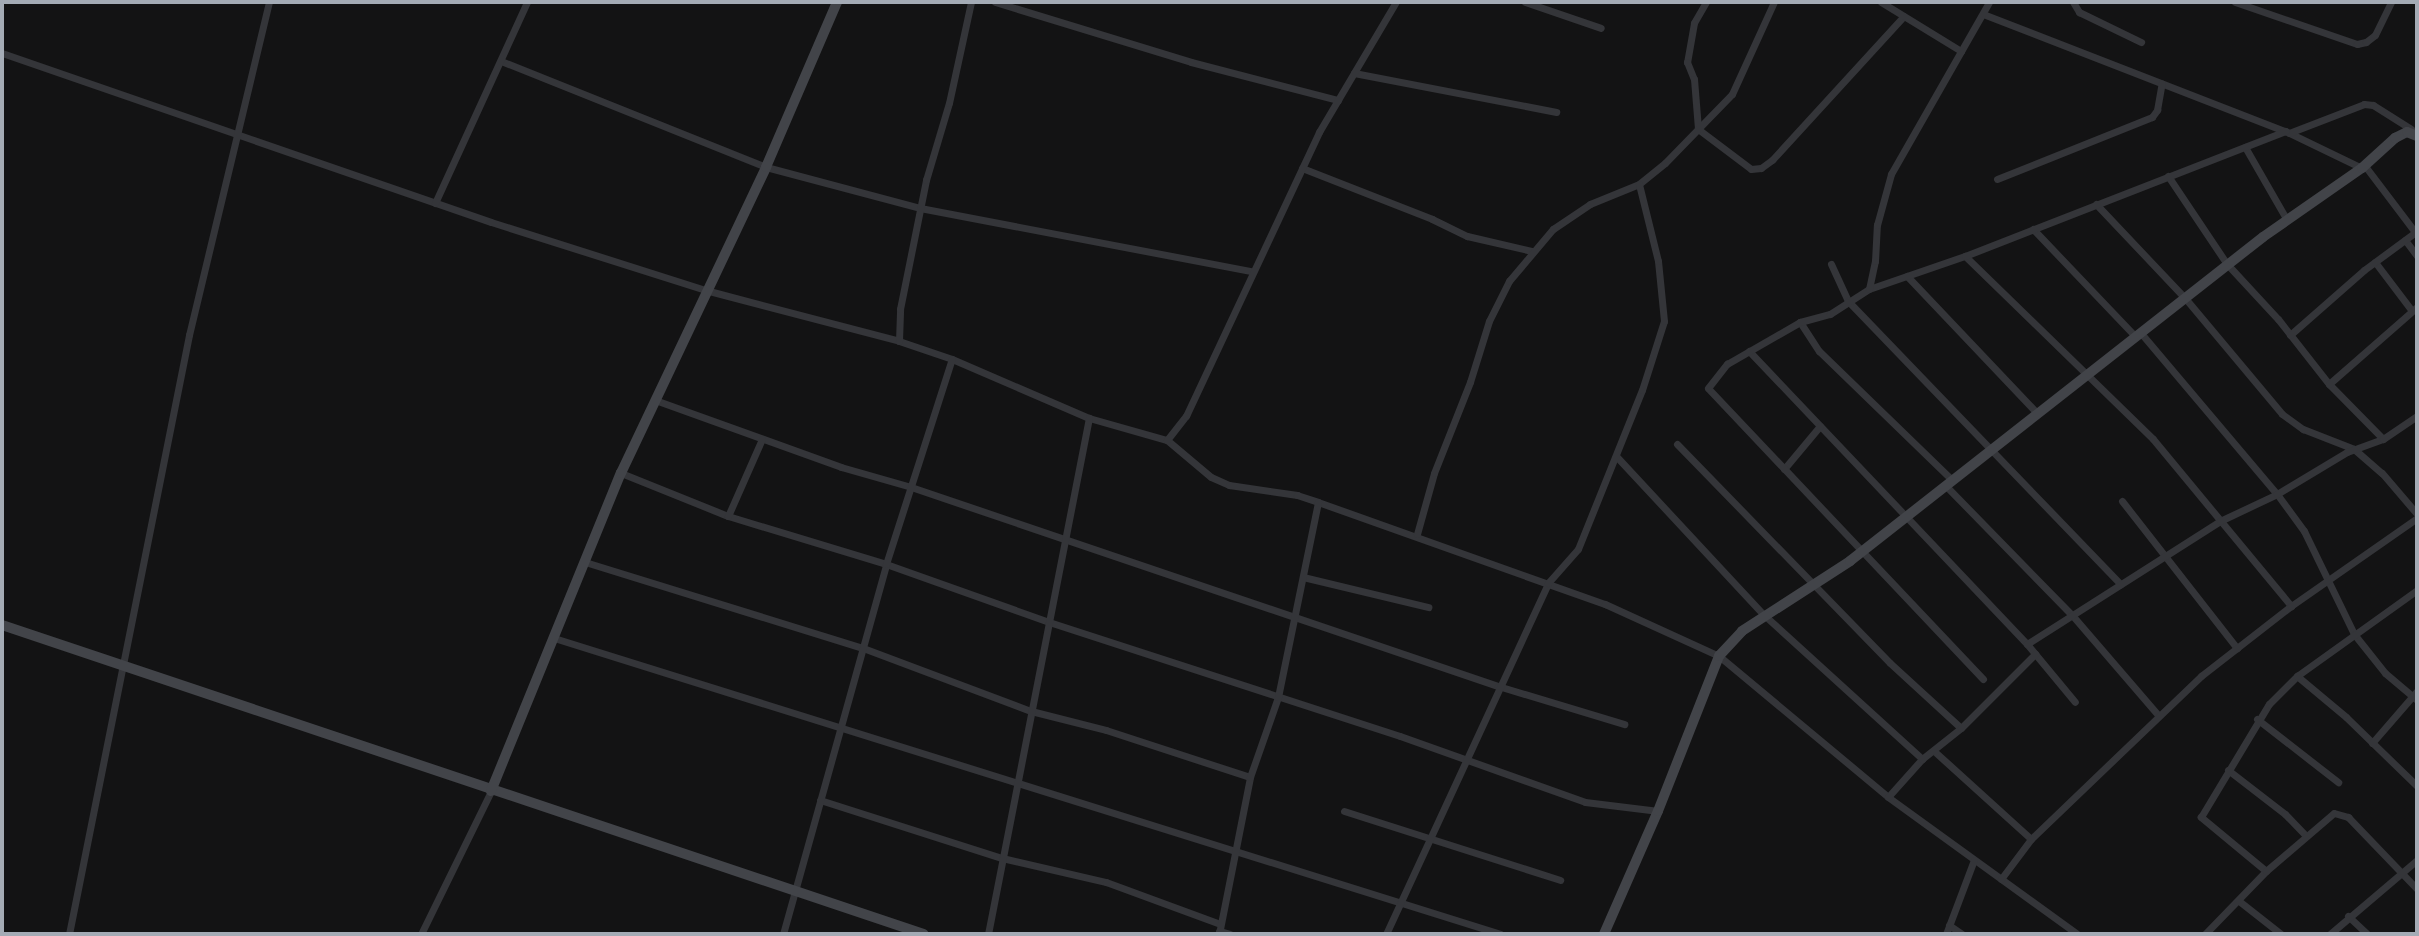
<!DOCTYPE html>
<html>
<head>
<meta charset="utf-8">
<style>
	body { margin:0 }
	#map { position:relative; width:2419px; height:936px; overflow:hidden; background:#131314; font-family:"DejaVu Sans",sans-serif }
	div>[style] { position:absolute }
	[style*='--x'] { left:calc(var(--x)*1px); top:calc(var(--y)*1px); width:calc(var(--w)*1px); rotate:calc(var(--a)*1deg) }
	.street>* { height:7px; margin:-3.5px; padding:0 3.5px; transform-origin:3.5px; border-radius:3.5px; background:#343539 }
	.secondary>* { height:10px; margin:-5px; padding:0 5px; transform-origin:5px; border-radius:5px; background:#424449 }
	span { translate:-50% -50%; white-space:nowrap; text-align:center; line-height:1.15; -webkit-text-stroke:6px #0e0e0f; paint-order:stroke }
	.frame { position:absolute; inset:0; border:4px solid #a4abb5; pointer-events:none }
</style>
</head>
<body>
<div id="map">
	<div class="street">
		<div style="--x:995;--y:2;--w:205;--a:17"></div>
		<div style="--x:1191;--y:62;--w:152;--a:14.5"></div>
		<div style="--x:1525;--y:2;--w:80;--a:18.9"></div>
		<div style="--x:1706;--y:2;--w:24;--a:120"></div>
		<div style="--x:1694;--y:23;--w:40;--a:100"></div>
		<div style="--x:1687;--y:62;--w:18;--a:68"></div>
		<div style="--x:1694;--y:79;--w:50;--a:85.4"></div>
		<div style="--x:1698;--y:129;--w:66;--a:37"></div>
		<div style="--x:1751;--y:169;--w:10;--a:-6"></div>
		<div style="--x:1761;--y:168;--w:14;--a:-36"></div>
		<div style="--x:1772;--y:160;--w:195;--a:-47.5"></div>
		<div style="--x:1881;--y:2;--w:94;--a:31.5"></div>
		<div style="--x:2073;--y:2;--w:12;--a:59"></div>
		<div style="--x:2079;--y:12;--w:69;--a:25.8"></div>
		<div style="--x:2235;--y:2;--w:129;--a:19"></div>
		<div style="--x:2357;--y:44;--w:9;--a:-13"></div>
		<div style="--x:2366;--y:42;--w:11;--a:-38"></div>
		<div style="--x:2375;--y:35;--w:37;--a:-64"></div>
		<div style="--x:1983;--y:14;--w:324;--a:21.2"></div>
		<div style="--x:2285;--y:131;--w:85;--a:25.7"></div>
		<div style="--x:2;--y:53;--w:517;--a:19.07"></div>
		<div style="--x:491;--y:222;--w:229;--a:17.6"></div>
		<div style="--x:709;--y:291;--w:196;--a:14.7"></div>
		<div style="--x:899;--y:341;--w:56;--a:18.8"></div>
		<div style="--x:952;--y:359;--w:149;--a:23.3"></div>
		<div style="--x:1089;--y:418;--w:81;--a:15.8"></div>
		<div style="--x:1167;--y:440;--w:57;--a:40.1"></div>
		<div style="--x:1211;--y:477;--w:20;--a:24"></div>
		<div style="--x:1229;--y:485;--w:69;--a:8.4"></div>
		<div style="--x:1297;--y:495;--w:22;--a:18"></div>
		<div style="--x:1318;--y:502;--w:305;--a:19.6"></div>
		<div style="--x:1605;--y:604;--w:125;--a:24.5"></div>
		<div style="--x:1719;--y:656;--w:220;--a:39.8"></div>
		<div style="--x:1888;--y:797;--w:233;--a:35.9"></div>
		<div style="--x:501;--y:61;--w:285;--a:21.8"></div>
		<div style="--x:766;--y:167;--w:159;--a:14.9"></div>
		<div style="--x:920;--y:208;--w:337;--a:10.8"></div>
		<div style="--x:1354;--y:73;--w:206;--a:10.9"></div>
		<div style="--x:2289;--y:133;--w:80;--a:-21.1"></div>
		<div style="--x:2364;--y:104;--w:9;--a:6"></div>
		<div style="--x:2373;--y:105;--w:45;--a:32.3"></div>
		<div style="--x:2245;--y:147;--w:84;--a:60.1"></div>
		<div style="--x:2365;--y:166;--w:83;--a:52.9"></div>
		<div style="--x:1302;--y:168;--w:140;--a:21.4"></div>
		<div style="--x:1432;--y:219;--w:39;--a:26"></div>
		<div style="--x:1467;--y:236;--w:67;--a:13"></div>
		<div style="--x:2168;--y:176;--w:106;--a:56.2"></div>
		<div style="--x:2227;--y:264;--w:75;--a:47.2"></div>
		<div style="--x:2278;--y:319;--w:83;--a:51.9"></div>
		<div style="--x:2329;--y:384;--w:77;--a:45.5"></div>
		<div style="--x:1997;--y:179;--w:167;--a:-21.8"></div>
		<div style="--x:2152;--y:117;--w:9;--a:-54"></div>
		<div style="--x:2157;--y:110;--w:27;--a:-80"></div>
		<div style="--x:435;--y:203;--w:221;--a:-65.4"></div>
		<div style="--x:2096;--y:204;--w:129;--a:46.6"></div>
		<div style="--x:2185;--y:298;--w:151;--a:50.1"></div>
		<div style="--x:2282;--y:414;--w:26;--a:36"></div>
		<div style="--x:2303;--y:429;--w:55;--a:21.4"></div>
		<div style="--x:2354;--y:449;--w:37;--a:41"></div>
		<div style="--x:2382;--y:473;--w:54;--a:49.5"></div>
		<div style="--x:2033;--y:229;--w:148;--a:46.4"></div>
		<div style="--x:2405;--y:240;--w:20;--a:53"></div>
		<div style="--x:1965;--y:256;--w:262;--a:44.2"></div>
		<div style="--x:2153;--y:439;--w:217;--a:50.4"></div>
		<div style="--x:2375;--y:262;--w:61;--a:52.9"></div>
		<div style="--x:1831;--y:264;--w:41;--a:65.3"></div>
		<div style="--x:1848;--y:301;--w:393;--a:46.1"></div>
		<div style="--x:1907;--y:276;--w:189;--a:46.5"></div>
		<div style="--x:1869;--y:289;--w:102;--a:-19"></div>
		<div style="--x:1965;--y:256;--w:344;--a:-21.3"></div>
		<div style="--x:1800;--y:322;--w:35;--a:57"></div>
		<div style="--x:1819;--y:351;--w:185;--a:44.1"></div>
		<div style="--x:2140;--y:332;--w:212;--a:49.8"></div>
		<div style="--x:2277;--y:494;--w:46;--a:53.9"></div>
		<div style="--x:2304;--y:531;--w:114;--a:64.1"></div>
		<div style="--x:2354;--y:634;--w:50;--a:51.5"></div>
		<div style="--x:2385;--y:673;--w:42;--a:40.2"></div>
		<div style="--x:2290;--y:335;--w:98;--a:-41.3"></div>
		<div style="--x:2364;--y:270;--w:66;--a:-36.3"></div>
		<div style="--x:899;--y:341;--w:32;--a:-88"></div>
		<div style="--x:900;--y:309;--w:132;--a:-78.6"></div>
		<div style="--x:926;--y:180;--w:80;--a:-73.4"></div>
		<div style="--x:949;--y:103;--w:103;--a:-77.7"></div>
		<div style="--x:1749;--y:351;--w:404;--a:46.5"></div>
		<div style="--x:2027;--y:644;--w:75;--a:50.4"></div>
		<div style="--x:2329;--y:384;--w:117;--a:-41.2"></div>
		<div style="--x:655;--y:400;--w:198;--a:19.8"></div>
		<div style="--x:841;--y:467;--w:73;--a:15.9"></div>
		<div style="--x:911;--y:487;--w:620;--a:18.73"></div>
		<div style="--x:1498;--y:686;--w:132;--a:16.8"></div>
		<div style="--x:1167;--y:440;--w:31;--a:-52"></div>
		<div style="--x:1186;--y:416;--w:314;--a:-64.9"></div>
		<div style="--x:1319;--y:132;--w:151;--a:-59.4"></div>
		<div style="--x:1677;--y:444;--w:305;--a:45.8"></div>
		<div style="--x:1890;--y:663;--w:96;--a:42.5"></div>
		<div style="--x:1616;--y:456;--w:217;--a:47.1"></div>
		<div style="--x:1764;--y:615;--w:214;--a:42.3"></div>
		<div style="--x:1784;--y:469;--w:56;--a:-50.1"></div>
		<div style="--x:621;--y:473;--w:115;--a:21.9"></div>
		<div style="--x:728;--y:516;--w:165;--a:16.9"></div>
		<div style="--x:886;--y:564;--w:173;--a:19.6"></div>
		<div style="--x:1049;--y:622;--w:369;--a:18"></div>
		<div style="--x:1400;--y:736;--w:196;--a:19.6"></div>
		<div style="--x:1585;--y:802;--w:74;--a:7"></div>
		<div style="--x:1945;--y:485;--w:182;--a:45.7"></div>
		<div style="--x:2072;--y:615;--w:133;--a:49.3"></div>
		<div style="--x:2122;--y:501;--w:187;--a:52"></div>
		<div style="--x:728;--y:516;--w:84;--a:-66.2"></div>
		<div style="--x:1417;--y:534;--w:63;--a:-74.4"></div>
		<div style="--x:1434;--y:473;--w:98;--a:-68.4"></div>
		<div style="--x:1470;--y:382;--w:64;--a:-72.7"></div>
		<div style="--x:1489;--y:321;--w:45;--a:-63.4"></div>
		<div style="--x:1509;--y:281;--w:68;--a:-49.8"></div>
		<div style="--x:1553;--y:229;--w:45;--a:-34"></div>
		<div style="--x:1590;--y:204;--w:53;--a:-22.2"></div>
		<div style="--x:1639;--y:184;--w:33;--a:-39"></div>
		<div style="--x:1665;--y:163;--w:96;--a:-45.8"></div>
		<div style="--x:1732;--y:94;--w:101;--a:-65.5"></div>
		<div style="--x:585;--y:562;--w:291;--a:17.2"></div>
		<div style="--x:863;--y:648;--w:179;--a:20.6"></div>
		<div style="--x:1031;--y:711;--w:77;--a:14.2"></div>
		<div style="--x:1106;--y:730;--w:151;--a:18.1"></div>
		<div style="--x:1303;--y:577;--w:129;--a:13.5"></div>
		<div style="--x:554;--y:638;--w:992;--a:17.36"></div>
		<div style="--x:2027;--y:644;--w:229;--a:-32.5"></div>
		<div style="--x:2220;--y:521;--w:63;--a:-25.3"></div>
		<div style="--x:2277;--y:494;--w:82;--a:-31"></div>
		<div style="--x:2347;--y:452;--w:38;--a:-20"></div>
		<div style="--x:2383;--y:439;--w:41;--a:-34.1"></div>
		<div style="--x:2297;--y:676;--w:64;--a:39.9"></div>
		<div style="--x:2346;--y:717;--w:99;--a:44.2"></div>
		<div style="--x:1983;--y:679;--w:400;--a:-133.4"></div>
		<div style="--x:1708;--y:388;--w:31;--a:-52"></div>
		<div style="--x:1727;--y:364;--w:84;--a:-29.9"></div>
		<div style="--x:1800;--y:322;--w:31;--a:-15"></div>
		<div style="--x:1830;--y:314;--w:46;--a:-32.7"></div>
		<div style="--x:1869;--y:289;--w:29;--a:-78"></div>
		<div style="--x:1875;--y:261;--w:36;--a:-87"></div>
		<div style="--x:1877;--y:225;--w:53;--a:-74.6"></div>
		<div style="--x:1891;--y:174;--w:198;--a:-60.3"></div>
		<div style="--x:2257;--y:719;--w:103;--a:37.9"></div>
		<div style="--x:2372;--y:743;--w:69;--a:-49.1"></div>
		<div style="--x:1934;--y:751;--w:131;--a:42.2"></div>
		<div style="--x:2228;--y:770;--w:72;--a:37.7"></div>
		<div style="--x:2285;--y:814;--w:30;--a:46"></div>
		<div style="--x:1888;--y:797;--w:51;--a:-48.2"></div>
		<div style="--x:1922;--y:759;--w:50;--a:-38.5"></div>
		<div style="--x:1961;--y:728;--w:105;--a:-45"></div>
		<div style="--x:820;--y:800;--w:191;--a:17.7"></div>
		<div style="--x:1002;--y:858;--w:107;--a:13"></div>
		<div style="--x:1106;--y:882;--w:121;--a:20.2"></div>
		<div style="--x:1344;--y:811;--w:227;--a:17.7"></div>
		<div style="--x:2266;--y:871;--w:85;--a:-140.3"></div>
		<div style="--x:2201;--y:817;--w:132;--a:-59"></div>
		<div style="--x:2269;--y:704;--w:40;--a:-45"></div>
		<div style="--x:2297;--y:676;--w:148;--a:-35.6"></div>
		<div style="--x:2001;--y:879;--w:50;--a:-53.1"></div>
		<div style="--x:2031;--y:839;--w:236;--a:-43.8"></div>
		<div style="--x:2201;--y:676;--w:114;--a:-37.9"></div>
		<div style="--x:2291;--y:606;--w:154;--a:-34.9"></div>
		<div style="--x:2239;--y:901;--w:53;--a:38.2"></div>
		<div style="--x:2348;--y:916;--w:26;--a:43"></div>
		<div style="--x:1949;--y:925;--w:16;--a:35"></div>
		<div style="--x:1219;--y:931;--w:11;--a:15"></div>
		<div style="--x:69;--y:934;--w:611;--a:-78.67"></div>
		<div style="--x:189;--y:335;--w:342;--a:-76.5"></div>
		<div style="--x:421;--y:934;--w:159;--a:-63.9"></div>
		<div style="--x:783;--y:934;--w:384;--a:-74.4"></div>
		<div style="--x:886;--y:564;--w:215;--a:-72.2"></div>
		<div style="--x:988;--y:934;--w:526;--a:-78.93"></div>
		<div style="--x:1219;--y:934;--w:160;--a:-78.8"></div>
		<div style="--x:1250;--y:777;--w:85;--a:-70.7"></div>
		<div style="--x:1278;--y:697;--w:199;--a:-78.4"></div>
		<div style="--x:1386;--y:934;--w:387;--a:-65.2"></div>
		<div style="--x:1548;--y:583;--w:45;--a:-48.6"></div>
		<div style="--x:1578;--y:549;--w:171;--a:-68.1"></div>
		<div style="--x:1642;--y:390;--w:72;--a:-72.3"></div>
		<div style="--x:1664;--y:321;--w:60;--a:-95.7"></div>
		<div style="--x:1658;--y:261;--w:79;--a:-103.9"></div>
		<div style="--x:1946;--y:934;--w:79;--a:-69.3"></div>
		<div style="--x:2205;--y:934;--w:88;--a:-45.9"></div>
		<div style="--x:2266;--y:871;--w:89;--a:-40.5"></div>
		<div style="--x:2334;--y:813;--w:15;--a:16"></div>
		<div style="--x:2348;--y:817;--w:100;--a:46.2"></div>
		<div style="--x:2330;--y:934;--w:114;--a:-40.4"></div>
	</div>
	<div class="secondary">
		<div style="--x:2;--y:625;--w:972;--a:18.53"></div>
		<div style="--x:491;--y:791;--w:344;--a:-67.8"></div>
		<div style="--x:621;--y:473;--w:339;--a:-64.6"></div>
		<div style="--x:766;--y:167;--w:180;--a:-66.7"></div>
		<div style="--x:1604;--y:934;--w:134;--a:-66.3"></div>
		<div style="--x:1658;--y:811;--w:167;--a:-68.5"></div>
		<div style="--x:1719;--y:656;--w:34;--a:-47"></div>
		<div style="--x:1742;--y:631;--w:129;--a:-32.9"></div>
		<div style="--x:1850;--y:561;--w:525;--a:-38.11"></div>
		<div style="--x:2263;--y:237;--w:121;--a:-34.9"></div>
		<div style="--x:2362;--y:168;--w:45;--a:-42.3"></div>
		<div style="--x:2395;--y:138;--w:13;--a:-27"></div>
		<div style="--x:2407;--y:132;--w:11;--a:22"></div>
	</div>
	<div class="frame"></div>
</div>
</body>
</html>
